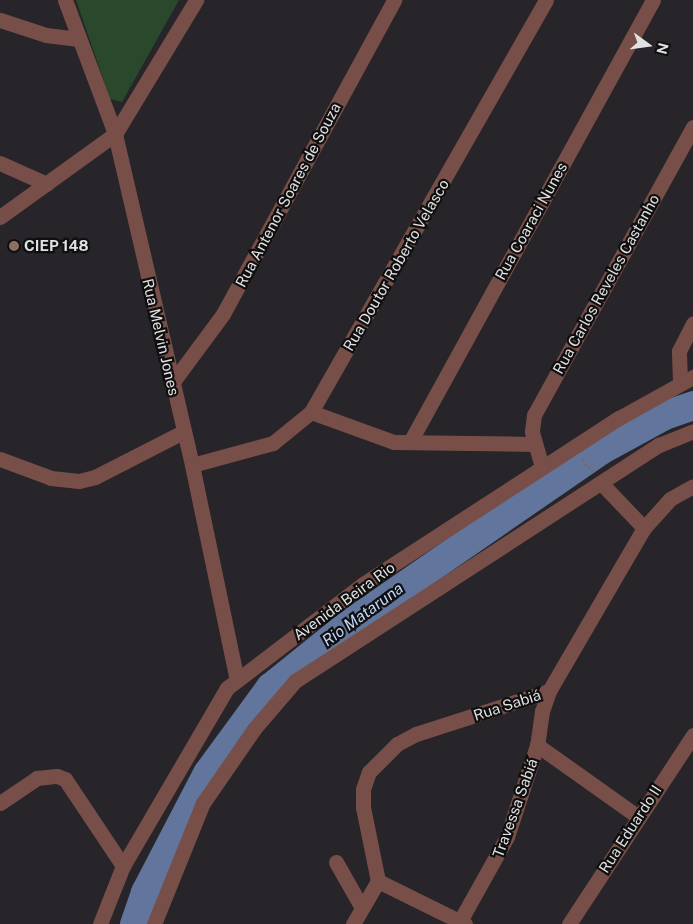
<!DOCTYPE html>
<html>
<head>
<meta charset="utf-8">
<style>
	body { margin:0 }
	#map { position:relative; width:693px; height:924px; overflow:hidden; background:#272529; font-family:"Public Sans",sans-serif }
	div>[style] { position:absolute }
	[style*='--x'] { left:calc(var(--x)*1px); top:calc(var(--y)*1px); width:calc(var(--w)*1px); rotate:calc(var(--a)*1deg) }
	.green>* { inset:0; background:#29482c }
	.river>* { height:29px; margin:-14.5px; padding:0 14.5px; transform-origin:14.5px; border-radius:14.5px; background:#62759d }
	.path>* { height:3px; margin-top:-1.5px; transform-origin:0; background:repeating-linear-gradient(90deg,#6f6d70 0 2.5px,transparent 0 5px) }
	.street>* { height:15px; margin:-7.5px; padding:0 7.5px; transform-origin:7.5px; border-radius:7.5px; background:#784f48 }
	.dots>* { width:14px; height:14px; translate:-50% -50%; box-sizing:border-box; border:2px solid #0f0f10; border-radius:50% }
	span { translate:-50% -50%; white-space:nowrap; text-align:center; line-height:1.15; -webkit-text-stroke:4.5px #0f0f10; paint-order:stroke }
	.street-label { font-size:15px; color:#e1e0e2 }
	.poi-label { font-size:15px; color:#e1e0e2; font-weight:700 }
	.left { translate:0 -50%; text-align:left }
	.water-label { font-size:16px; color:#c2d5fb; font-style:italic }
	.north { position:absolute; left:623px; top:20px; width:50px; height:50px; -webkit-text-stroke:4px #0f0f10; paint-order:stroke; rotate:104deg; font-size:14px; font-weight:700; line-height:20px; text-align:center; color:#e1e0e2 }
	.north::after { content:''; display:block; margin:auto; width:18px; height:22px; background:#e1e0e2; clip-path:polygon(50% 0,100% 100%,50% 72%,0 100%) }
</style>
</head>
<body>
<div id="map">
	<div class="green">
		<div style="clip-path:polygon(76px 0,179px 0,122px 102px,110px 99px)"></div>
	</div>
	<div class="river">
		<div style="--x:134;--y:924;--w:34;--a:-71"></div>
		<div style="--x:145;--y:892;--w:134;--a:-62.5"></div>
		<div style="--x:207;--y:773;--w:107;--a:-53.8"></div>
		<div style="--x:270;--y:687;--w:100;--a:-38.9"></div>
		<div style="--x:348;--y:624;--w:306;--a:-34.6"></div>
		<div style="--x:600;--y:450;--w:73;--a:-28.7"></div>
		<div style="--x:664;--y:415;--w:31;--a:-19"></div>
	</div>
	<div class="path">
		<div style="--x:582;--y:459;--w:16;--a:50"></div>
	</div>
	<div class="street">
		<div style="--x:65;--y:0;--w:143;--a:69.5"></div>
		<div style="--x:115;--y:134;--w:340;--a:76.9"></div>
		<div style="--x:192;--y:465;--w:220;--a:78.2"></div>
		<div style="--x:0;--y:20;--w:48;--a:18.1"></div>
		<div style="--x:46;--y:35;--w:31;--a:7"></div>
		<div style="--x:0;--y:163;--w:51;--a:24.1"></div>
		<div style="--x:0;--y:217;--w:142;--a:-35.8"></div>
		<div style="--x:115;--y:134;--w:157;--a:-58.8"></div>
		<div style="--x:680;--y:382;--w:31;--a:-92"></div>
		<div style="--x:679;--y:351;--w:31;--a:-63"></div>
		<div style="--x:172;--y:383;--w:86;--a:-53.5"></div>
		<div style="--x:223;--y:314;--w:358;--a:-61.4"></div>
		<div style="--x:311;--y:412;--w:88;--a:19.9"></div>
		<div style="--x:394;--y:442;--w:140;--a:0.8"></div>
		<div style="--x:410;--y:442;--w:504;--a:-61.2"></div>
		<div style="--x:0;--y:459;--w:54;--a:20.4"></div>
		<div style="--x:51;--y:478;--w:28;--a:6"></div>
		<div style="--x:79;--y:481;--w:16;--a:-14"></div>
		<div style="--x:95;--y:477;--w:99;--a:-27.1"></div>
		<div style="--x:192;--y:465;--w:84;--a:-15.2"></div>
		<div style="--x:273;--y:443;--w:49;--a:-39.2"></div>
		<div style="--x:311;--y:412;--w:474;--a:-60.3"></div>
		<div style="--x:542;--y:467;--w:37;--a:-106"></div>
		<div style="--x:532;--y:431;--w:16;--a:-83"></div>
		<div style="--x:534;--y:415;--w:329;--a:-61.1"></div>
		<div style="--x:602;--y:484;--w:61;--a:46.3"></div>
		<div style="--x:549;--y:691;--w:21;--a:109"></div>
		<div style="--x:542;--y:711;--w:34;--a:98"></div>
		<div style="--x:537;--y:745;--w:123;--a:35.4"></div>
		<div style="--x:0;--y:803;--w:45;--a:-34"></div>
		<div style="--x:37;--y:778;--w:20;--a:-6"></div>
		<div style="--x:57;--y:776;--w:9;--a:21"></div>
		<div style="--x:65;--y:779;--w:105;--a:56.3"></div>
		<div style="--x:336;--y:862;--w:53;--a:60.5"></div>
		<div style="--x:378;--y:881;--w:76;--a:-101.5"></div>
		<div style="--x:363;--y:807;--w:18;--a:-90"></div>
		<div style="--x:363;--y:789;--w:18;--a:-71"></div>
		<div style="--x:369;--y:772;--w:40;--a:-45"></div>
		<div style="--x:397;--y:744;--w:21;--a:-28"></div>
		<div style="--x:416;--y:734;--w:140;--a:-17.9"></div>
		<div style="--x:549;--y:691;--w:189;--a:-59.8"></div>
		<div style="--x:644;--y:528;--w:39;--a:-48"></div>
		<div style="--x:670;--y:499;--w:26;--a:-29"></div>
		<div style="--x:378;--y:881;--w:97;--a:26.3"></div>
		<div style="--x:460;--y:921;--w:96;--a:-60.8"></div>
		<div style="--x:507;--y:837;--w:97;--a:-71.9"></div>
		<div style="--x:100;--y:924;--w:62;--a:-68.4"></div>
		<div style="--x:123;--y:866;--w:206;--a:-59.7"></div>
		<div style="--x:227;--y:688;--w:171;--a:-37.4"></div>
		<div style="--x:363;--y:584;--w:305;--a:-33"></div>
		<div style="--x:619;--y:418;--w:85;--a:-29"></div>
		<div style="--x:154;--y:924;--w:131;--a:-68"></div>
		<div style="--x:203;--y:803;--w:90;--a:-55.4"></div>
		<div style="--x:254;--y:729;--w:63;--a:-49.5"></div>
		<div style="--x:295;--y:681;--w:434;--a:-33"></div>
		<div style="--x:659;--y:445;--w:37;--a:-22"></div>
		<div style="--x:353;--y:924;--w:50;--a:-59.8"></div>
		<div style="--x:569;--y:924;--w:226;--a:-56.7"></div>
	</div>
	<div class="dots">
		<div style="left:14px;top:246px;background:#8d6e63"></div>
	</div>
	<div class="street-label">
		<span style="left:288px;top:195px;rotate:-62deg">Rua Antenor Soares de Souza</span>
		<span style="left:531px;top:221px;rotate:-61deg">Rua Coaraci Nunes</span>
		<span style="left:396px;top:265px;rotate:-60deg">Rua Doutor Roberto Velasco</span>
		<span style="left:606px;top:284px;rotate:-61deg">Rua Carlos Reveles Castanho</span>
		<span style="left:161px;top:337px;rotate:77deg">Rua Melvin Jones</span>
		<span style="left:344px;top:601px;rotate:-36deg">Avenida Beira Rio</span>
		<span style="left:507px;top:705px;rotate:-18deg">Rua Sabiá</span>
		<span style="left:515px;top:808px;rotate:-70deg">Travessa Sabiá</span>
		<span style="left:630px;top:829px;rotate:-57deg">Rua Eduardo II</span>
	</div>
	<div class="poi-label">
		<span class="left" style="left:24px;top:246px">CIEP 148</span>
	</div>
	<div class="water-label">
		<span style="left:363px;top:615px;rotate:-36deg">Rio Mataruna</span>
	</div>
	<div class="north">N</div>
</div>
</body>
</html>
